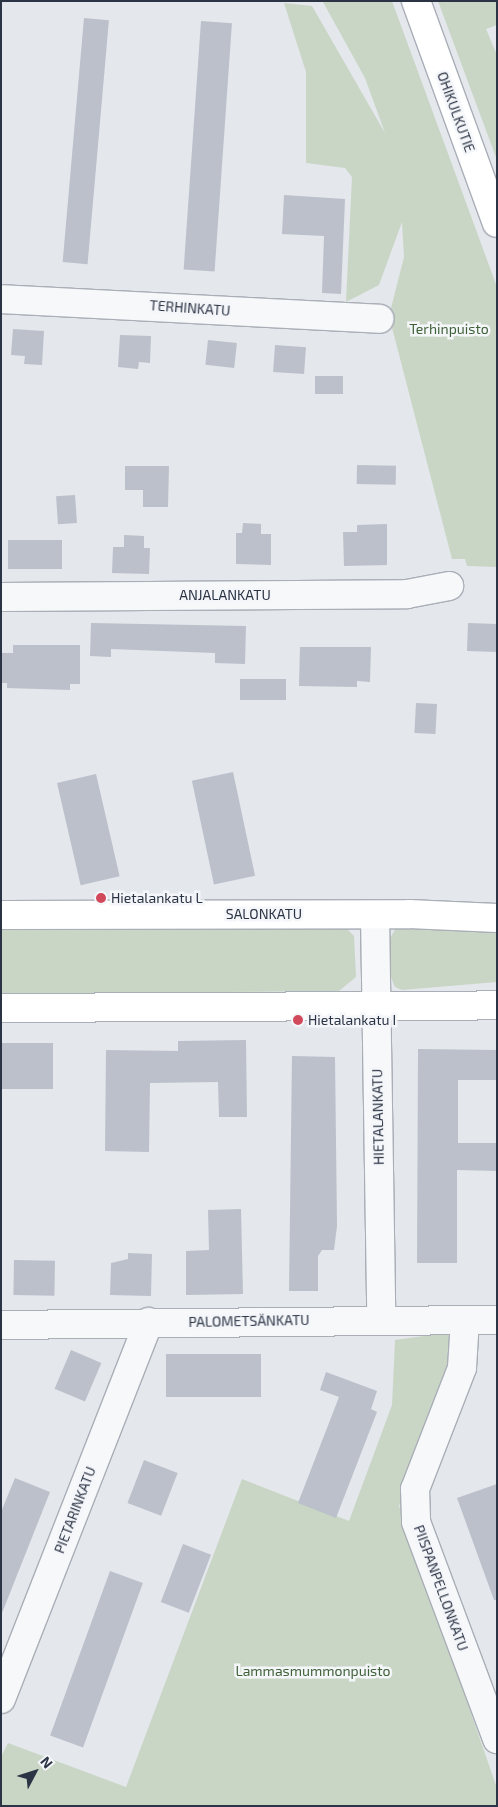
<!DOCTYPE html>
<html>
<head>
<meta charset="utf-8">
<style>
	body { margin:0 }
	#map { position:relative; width:498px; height:1807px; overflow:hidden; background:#e4e7ec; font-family:"Exo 2",sans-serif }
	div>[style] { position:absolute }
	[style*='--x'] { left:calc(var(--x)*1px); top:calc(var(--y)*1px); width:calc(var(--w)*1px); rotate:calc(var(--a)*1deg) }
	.green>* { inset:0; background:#c9d6c5 }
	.building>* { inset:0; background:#bbc0ca; transform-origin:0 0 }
	.roads { filter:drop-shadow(1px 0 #a9aeb7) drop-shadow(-1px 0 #a9aeb7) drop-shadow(0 1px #a9aeb7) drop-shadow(0 -1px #a9aeb7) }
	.minor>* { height:28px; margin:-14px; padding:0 14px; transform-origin:14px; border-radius:14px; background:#f7f8fa }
	.major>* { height:28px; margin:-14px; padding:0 14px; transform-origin:14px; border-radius:14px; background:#fff }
	.dots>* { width:14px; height:14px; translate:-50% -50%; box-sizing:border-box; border:2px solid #f4f6f9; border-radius:50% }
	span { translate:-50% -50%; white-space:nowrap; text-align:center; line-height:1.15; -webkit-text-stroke:5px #f4f6f9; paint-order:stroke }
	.street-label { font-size:14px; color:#2b3445 }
	.park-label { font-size:14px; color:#3f6138 }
	.poi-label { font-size:14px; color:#2b3445 }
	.left { translate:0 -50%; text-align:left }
	.frame { position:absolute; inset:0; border:2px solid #2b3445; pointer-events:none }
	.north { position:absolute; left:10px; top:1747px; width:50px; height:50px; -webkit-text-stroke:4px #f4f6f9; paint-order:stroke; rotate:50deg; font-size:14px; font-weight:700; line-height:20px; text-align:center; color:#2b3445 }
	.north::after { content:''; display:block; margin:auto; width:18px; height:22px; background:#2b3445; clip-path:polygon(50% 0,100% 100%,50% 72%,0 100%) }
</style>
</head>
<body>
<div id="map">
	<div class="green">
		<div style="clip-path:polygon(392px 1px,497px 287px,497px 567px,467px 566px,465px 559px,452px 559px,389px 316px,404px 257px,402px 222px,379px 285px,346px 302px,352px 177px,345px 168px,306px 163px,306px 72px,284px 3px,312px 6px,385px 133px,365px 78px,323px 2px)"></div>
		<div style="clip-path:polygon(438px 1px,497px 1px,497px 25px,486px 29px,497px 55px,497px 160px)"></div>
		<div style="clip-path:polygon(344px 926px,354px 936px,356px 977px,339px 991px,1px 994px,1px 927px)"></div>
		<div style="clip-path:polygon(397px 926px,497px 931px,497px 982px,402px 990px,395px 987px,389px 973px,388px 942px)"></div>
		<div style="clip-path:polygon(453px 1332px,457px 1366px,399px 1506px,497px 1788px,497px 1806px,1px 1806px,1px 1757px,8px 1743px,126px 1787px,242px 1479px,349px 1521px,392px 1405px,395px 1340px)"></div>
	</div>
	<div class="building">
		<div style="left:84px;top:18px;width:25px;height:245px;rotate:5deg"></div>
		<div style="left:201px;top:21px;width:31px;height:249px;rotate:4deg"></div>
		<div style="clip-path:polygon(284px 195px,345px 199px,341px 294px,322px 293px,324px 236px,282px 234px)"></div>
		<div style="clip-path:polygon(13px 329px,44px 331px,42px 365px,24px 364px,25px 356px,11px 355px)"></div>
		<div style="clip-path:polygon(120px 335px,151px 336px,150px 363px,139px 362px,138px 369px,118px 367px)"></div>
		<div style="left:208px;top:340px;width:29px;height:25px;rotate:6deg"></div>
		<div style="left:275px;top:345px;width:31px;height:27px;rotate:4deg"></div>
		<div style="left:315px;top:376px;width:28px;height:18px"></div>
		<div style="left:357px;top:465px;width:39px;height:19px;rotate:1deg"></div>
		<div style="clip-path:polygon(125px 466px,169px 466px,168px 507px,143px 507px,143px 490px,125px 490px)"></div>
		<div style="left:75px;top:495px;width:28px;height:19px;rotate:86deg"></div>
		<div style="clip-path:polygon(243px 523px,261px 524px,261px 534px,271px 534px,271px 565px,236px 564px,236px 533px,242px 533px)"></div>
		<div style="clip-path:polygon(387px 524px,387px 565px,344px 566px,343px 532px,357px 532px,357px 525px)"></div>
		<div style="clip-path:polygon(124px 535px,144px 536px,144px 548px,150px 548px,149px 574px,112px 573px,113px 547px,124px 547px)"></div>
		<div style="left:8px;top:540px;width:54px;height:29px"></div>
		<div style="clip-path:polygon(91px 623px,246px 626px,245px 664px,215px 663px,215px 653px,111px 649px,111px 657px,90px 656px)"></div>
		<div style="left:468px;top:623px;width:29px;height:28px;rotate:2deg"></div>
		<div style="clip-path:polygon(13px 645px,80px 645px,80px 684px,70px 684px,70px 690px,7px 688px,7px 683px,1px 683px,1px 653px,13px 653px)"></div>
		<div style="clip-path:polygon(300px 647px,371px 647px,370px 682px,357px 681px,357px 687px,299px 686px)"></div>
		<div style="left:240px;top:679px;width:46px;height:21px"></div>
		<div style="left:416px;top:703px;width:21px;height:30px;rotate:3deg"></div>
		<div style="left:233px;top:772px;width:106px;height:42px;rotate:78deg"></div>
		<div style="left:96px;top:774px;width:105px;height:40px;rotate:77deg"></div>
		<div style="clip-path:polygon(246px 1040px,247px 1117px,219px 1117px,218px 1082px,150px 1083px,149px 1152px,105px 1151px,106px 1050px,178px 1051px,178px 1041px)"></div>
		<div style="left:1px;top:1043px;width:52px;height:46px"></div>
		<div style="clip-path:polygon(418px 1049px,497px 1050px,497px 1080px,458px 1080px,458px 1143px,497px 1143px,497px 1171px,457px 1170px,457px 1263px,417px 1263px)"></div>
		<div style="clip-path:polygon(292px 1056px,335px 1057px,337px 1226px,334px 1250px,322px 1250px,318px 1256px,318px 1291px,289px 1291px)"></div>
		<div style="clip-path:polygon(241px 1209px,243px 1294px,186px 1295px,186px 1251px,209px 1250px,208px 1210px)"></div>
		<div style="clip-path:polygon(128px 1253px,152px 1254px,151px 1296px,110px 1295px,111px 1263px,128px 1259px)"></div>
		<div style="left:14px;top:1260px;width:41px;height:35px;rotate:1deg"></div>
		<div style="left:71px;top:1350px;width:33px;height:42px;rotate:23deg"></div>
		<div style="left:166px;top:1354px;width:95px;height:43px"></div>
		<div style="clip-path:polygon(326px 1372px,377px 1391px,371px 1409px,377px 1412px,336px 1518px,298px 1503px,339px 1397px,320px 1390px)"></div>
		<div style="left:144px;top:1460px;width:36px;height:46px;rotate:21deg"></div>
		<div style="clip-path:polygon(15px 1478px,50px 1492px,2px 1613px,1px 1512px)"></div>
		<div style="clip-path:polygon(497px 1484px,497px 1600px,494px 1600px,457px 1498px)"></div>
		<div style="left:183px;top:1544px;width:30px;height:62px;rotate:21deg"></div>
		<div style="left:110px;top:1571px;width:35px;height:175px;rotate:20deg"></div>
	</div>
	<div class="roads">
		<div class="minor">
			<div style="--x:1;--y:299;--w:379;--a:3"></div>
			<div style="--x:1;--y:597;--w:406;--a:-0.4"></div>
			<div style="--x:407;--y:594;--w:43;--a:-10.8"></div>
			<div style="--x:375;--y:915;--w:404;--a:89.1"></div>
			<div style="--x:465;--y:1320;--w:48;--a:93.6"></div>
			<div style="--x:462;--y:1368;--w:130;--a:111.2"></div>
			<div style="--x:415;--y:1489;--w:33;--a:88"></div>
			<div style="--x:416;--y:1522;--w:232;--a:69.5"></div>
			<div style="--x:1;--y:1325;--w:496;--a:-0.6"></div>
			<div style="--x:1;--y:1699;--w:405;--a:-68.6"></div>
		</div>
		<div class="major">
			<div style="--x:416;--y:1;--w:236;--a:70"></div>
			<div style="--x:1;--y:915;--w:408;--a:-0.1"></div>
			<div style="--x:409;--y:914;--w:88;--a:2.6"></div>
			<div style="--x:1;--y:1008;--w:496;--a:-0.3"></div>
		</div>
	</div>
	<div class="dots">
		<div style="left:101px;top:898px;background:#d1495b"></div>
		<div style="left:298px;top:1020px;background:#d1495b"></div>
	</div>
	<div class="street-label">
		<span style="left:456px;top:112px;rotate:70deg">OHIKULKUTIE</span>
		<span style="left:190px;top:308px;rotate:4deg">TERHINKATU</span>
		<span style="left:225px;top:595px">ANJALANKATU</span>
		<span style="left:264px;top:914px">SALONKATU</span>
		<span style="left:378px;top:1117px;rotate:-91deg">HIETALANKATU</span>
		<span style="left:249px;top:1321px;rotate:-1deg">PALOMETSÄNKATU</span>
		<span style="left:75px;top:1510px;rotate:-69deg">PIETARINKATU</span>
		<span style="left:441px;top:1588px;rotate:70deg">PIISPANPELLONKATU</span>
	</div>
	<div class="park-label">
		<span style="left:449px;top:329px">Terhinpuisto</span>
		<span style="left:313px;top:1671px">Lammasmummonpuisto</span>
	</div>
	<div class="poi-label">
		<span class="left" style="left:111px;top:898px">Hietalankatu L</span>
		<span class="left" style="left:308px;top:1020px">Hietalankatu I</span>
	</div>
	<div class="frame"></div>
	<div class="north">N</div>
</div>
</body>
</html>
